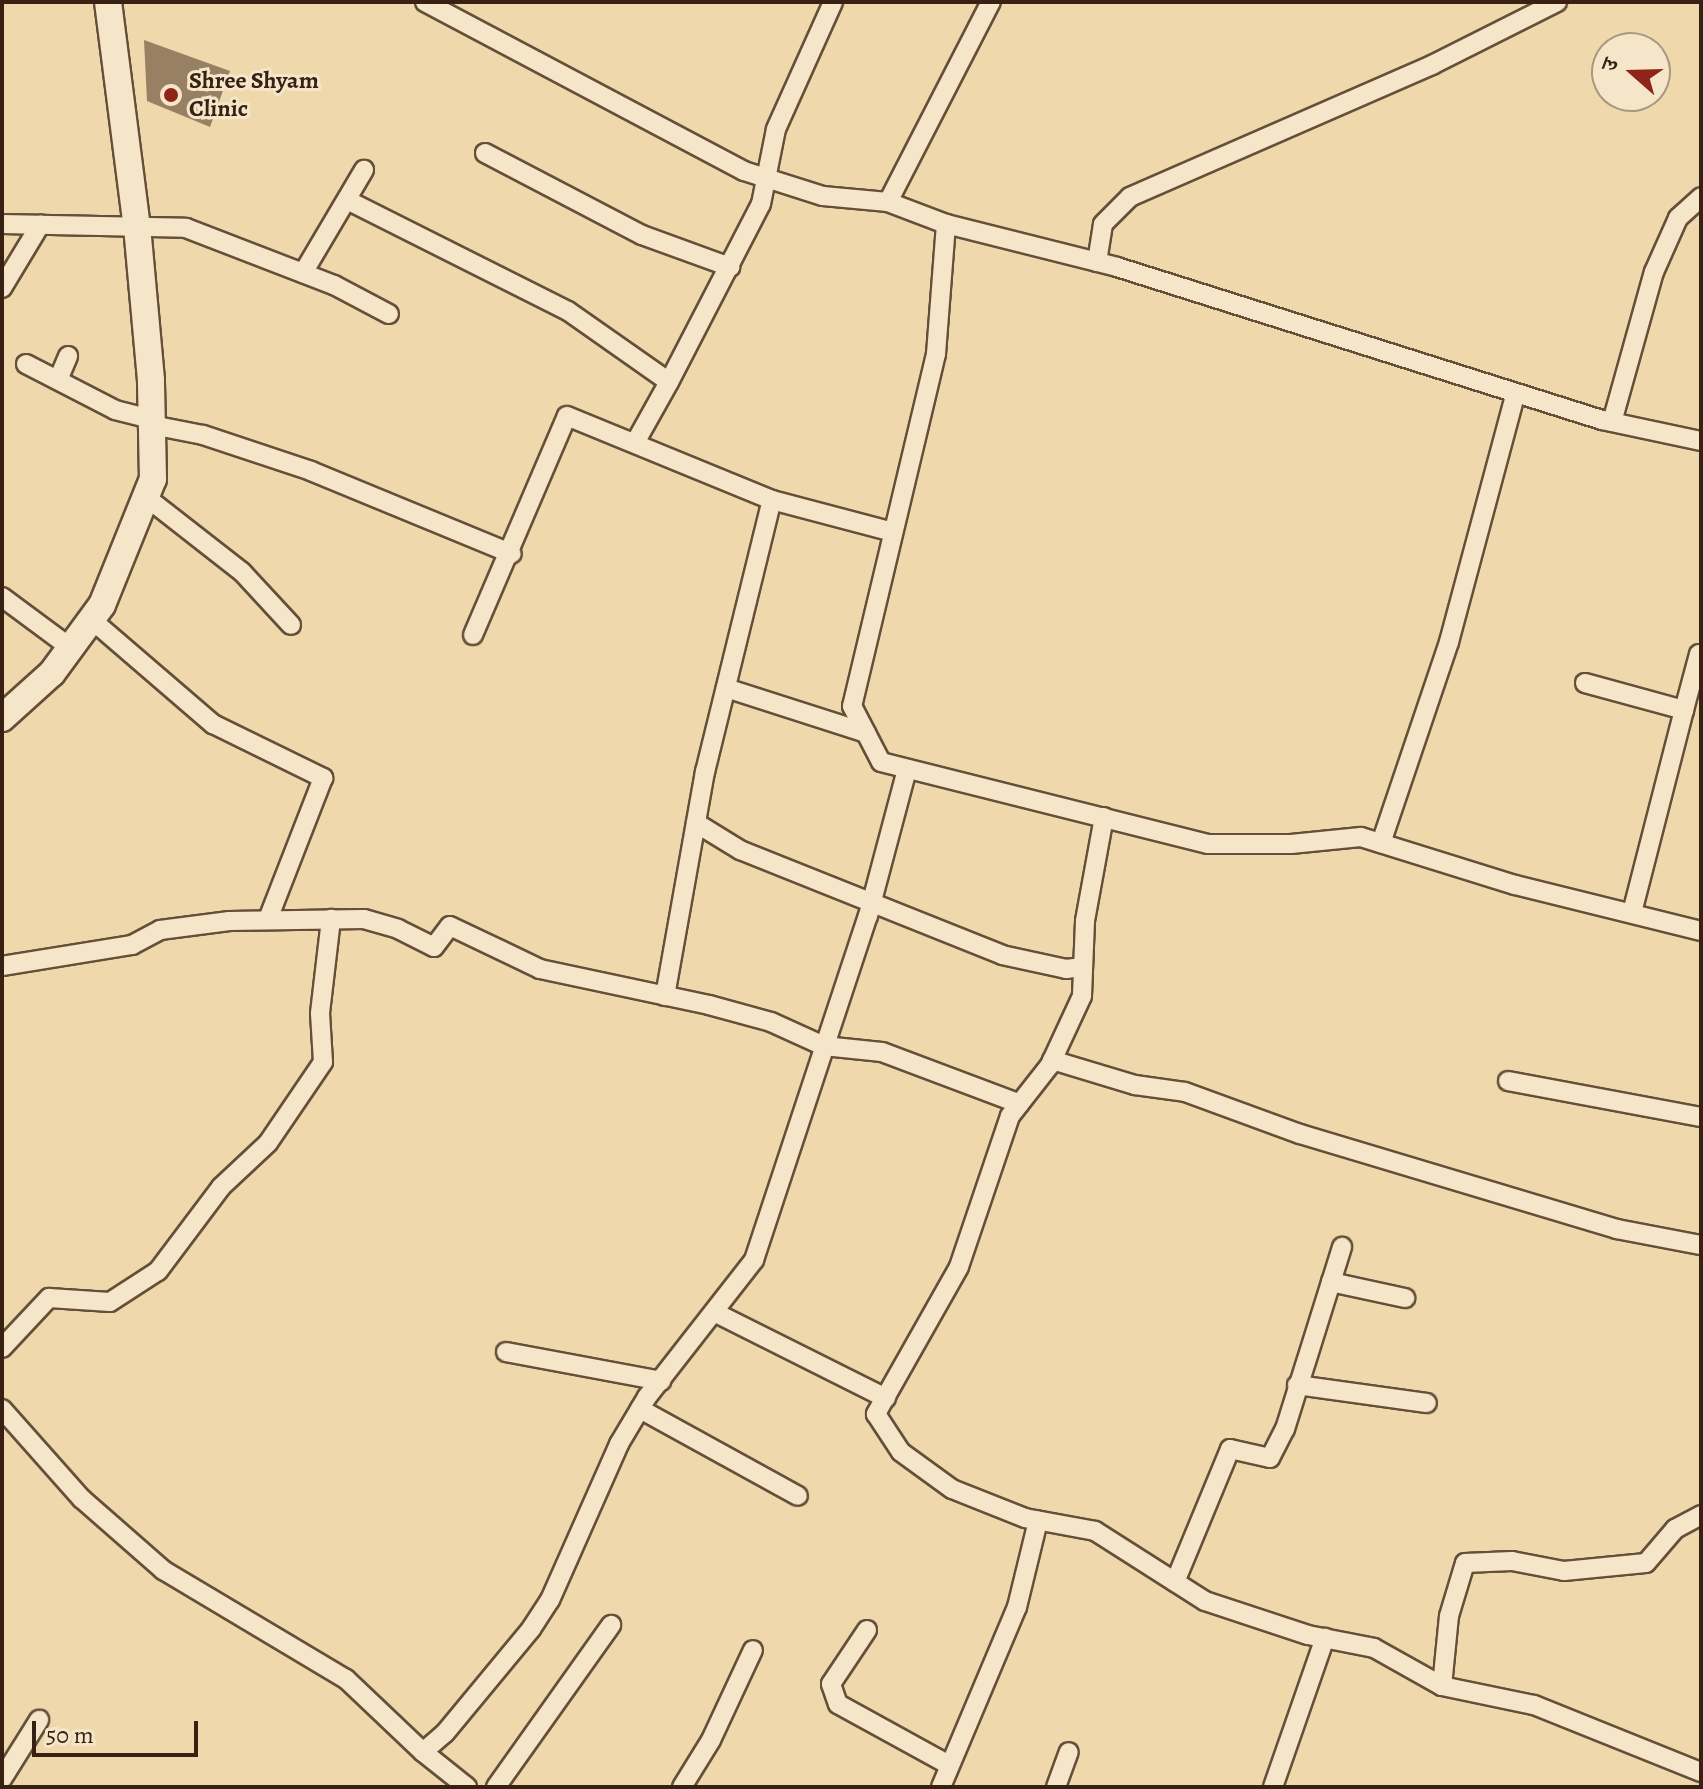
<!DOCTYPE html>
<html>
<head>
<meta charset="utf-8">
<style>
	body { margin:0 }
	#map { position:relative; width:1703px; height:1789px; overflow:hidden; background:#f0d8ad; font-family:Alegreya,"Noto Serif Devanagari",serif }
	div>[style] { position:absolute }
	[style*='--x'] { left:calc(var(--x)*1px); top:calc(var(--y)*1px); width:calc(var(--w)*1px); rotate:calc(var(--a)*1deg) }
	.building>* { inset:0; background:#988063 }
	.roads { filter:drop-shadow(2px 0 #664f39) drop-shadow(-2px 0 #664f39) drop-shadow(0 2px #664f39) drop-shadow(0 -2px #664f39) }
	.street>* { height:18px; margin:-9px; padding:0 9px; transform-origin:9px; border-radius:9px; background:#f5e6ca }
	.secondary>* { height:26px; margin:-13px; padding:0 13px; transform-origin:13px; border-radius:13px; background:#f5e6ca }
	.dots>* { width:22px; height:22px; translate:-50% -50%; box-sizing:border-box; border:4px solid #f5e6ca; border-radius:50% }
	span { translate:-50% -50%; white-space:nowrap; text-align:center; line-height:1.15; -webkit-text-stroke:6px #f5e6ca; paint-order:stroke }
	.poi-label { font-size:24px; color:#382112; font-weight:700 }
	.left { translate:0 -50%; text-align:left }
	.frame { position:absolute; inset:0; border:4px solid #382112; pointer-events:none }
	.north { position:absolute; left:1591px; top:32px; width:80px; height:80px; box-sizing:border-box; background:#f5e6ca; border:2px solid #a99780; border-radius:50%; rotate:290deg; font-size:22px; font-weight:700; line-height:32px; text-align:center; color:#382112 }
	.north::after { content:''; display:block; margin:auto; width:28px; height:36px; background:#8f2418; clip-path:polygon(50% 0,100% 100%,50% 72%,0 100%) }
	.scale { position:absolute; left:32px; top:1721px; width:166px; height:36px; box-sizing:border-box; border:4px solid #382112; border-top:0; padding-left:10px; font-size:24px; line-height:28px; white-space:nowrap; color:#382112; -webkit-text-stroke:6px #f5e6ca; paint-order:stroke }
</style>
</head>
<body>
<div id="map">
	<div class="building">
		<div style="clip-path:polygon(144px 40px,230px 71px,210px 127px,147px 101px)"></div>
	</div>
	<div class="roads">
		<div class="street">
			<div style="--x:425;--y:2;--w:361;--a:27.9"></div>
			<div style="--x:744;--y:171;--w:83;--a:17.6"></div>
			<div style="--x:823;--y:196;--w:65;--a:5.3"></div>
			<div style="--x:888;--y:202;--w:225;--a:-62.8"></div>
			<div style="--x:485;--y:153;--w:177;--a:27.6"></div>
			<div style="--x:642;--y:235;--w:94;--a:20"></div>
			<div style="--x:349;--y:201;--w:245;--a:26.7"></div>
			<div style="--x:568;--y:311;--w:123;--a:35.1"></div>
			<div style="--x:669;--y:382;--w:68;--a:119.2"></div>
			<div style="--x:888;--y:202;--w:62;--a:20.8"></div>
			<div style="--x:946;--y:224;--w:130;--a:94.4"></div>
			<div style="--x:936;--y:354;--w:362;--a:103.4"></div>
			<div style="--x:852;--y:706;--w:63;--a:62.6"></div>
			<div style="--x:881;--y:762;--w:337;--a:14.1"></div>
			<div style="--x:1208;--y:844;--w:83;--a:0"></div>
			<div style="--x:1291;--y:844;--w:70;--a:-5.7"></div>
			<div style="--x:1361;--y:837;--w:161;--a:17.3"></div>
			<div style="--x:1515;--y:885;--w:192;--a:13.9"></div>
			<div style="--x:2;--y:224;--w:184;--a:1.2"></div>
			<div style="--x:186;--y:228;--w:159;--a:21.1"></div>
			<div style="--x:334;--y:285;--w:62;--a:27.8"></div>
			<div style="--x:946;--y:224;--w:176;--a:14.1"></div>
			<div style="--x:1117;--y:267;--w:509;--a:17.51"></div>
			<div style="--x:1602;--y:420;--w:101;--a:12"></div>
			<div style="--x:1097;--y:262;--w:38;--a:-81"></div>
			<div style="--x:1103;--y:224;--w:38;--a:-45"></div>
			<div style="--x:1130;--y:197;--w:330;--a:-23.6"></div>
			<div style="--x:1432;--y:65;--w:140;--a:-26.7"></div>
			<div style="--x:303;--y:273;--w:120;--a:-59.4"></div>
			<div style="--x:2;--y:288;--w:74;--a:-58.9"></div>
			<div style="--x:26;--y:364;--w:100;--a:27.3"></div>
			<div style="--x:115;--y:410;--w:38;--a:14"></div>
			<div style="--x:58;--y:380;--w:26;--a:-67"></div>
			<div style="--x:669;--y:382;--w:200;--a:-62.7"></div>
			<div style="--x:761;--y:204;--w:76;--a:-78.7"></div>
			<div style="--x:776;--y:129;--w:139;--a:-65.8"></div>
			<div style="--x:1612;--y:422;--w:156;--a:-74.4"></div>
			<div style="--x:1654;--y:272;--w:59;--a:-66"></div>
			<div style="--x:1678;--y:218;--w:31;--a:-42"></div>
			<div style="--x:152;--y:425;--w:52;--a:11.1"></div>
			<div style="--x:203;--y:435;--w:114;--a:18.4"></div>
			<div style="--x:311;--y:471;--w:217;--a:22.4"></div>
			<div style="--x:146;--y:497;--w:122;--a:38"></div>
			<div style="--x:242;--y:572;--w:72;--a:47.2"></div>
			<div style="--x:2;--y:597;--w:86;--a:36.5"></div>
			<div style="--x:92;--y:620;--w:160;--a:40.7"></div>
			<div style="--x:213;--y:724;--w:123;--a:26.1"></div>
			<div style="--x:323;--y:778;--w:151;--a:111.3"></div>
			<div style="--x:473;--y:635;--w:238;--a:-66.8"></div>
			<div style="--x:567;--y:416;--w:222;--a:22.3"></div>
			<div style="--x:1585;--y:683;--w:103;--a:15.3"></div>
			<div style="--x:1684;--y:710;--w:210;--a:104.4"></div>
			<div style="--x:726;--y:688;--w:147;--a:17.8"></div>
			<div style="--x:1684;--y:710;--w:58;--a:-75"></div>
			<div style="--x:1104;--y:817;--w:106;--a:100.4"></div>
			<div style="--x:1085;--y:921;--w:75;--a:92.3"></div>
			<div style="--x:1082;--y:996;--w:76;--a:114.9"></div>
			<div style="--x:1050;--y:1065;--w:65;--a:128.1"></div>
			<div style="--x:1010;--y:1116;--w:159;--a:108.7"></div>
			<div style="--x:959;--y:1267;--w:169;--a:119.5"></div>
			<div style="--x:876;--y:1414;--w:45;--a:56.7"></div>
			<div style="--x:901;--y:1452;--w:63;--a:36"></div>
			<div style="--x:952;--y:1489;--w:79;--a:21.7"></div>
			<div style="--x:1025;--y:1518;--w:71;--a:10.5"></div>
			<div style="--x:1095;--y:1531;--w:130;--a:32.5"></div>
			<div style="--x:1205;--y:1601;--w:108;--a:18.3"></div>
			<div style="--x:1308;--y:1635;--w:67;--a:11.1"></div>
			<div style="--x:1374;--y:1648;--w:78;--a:29.2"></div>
			<div style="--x:1442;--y:1686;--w:70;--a:-84.3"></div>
			<div style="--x:1449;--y:1616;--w:55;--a:-73.2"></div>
			<div style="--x:1465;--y:1563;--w:47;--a:-2.4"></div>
			<div style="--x:1512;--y:1561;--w:53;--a:10.9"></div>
			<div style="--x:1564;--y:1571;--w:82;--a:-5.6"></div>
			<div style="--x:1646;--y:1563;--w:45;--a:-49.5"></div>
			<div style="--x:1675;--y:1529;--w:30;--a:-28"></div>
			<div style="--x:696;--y:823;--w:52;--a:31.5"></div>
			<div style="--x:740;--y:850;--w:282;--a:21.8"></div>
			<div style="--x:1002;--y:955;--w:66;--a:12.3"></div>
			<div style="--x:1066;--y:969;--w:17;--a:-7"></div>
			<div style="--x:1381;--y:843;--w:212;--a:-71.3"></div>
			<div style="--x:1449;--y:642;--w:256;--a:-75"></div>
			<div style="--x:2;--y:966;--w:132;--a:-9.2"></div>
			<div style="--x:132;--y:945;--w:32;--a:-28"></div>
			<div style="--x:160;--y:930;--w:70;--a:-7.4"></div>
			<div style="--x:229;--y:921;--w:135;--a:-0.8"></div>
			<div style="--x:364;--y:919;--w:35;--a:16"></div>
			<div style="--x:398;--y:929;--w:40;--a:26.6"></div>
			<div style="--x:434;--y:947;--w:26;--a:-53"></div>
			<div style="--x:450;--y:926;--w:100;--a:25.5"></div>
			<div style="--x:540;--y:969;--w:173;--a:12"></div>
			<div style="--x:709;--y:1005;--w:64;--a:15.3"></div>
			<div style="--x:771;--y:1022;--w:58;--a:24.4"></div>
			<div style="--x:824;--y:1046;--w:58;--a:5.9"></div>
			<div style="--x:882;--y:1052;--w:147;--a:20.6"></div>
			<div style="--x:665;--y:996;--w:228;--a:-79.9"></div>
			<div style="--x:705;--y:772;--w:280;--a:-76.2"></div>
			<div style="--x:772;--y:500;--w:125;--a:14.8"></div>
			<div style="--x:1052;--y:1060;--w:87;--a:16.8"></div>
			<div style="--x:1135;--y:1085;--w:50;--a:8"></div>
			<div style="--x:1185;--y:1092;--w:122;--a:20.1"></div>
			<div style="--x:1300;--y:1134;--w:331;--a:16.7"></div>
			<div style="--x:1617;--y:1229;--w:86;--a:10.8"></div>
			<div style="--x:1508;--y:1081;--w:196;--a:10.6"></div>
			<div style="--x:1331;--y:1282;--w:76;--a:12.2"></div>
			<div style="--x:716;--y:1313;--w:190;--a:26.6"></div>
			<div style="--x:2;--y:1348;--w:69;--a:-46.8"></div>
			<div style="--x:49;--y:1298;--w:61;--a:3.8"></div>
			<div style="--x:110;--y:1302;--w:57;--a:-32.9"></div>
			<div style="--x:158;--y:1271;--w:105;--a:-53.1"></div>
			<div style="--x:221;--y:1187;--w:64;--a:-43.1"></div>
			<div style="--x:268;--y:1143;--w:98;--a:-55.8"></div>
			<div style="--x:323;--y:1062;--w:49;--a:-93.5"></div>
			<div style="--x:320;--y:1013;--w:95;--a:-83.3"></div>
			<div style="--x:506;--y:1352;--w:158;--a:10.6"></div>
			<div style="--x:1297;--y:1385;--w:131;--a:7.9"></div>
			<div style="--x:2;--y:1409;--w:120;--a:48.4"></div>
			<div style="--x:82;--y:1499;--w:108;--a:41.2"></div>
			<div style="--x:163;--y:1570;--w:213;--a:30.8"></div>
			<div style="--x:346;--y:1679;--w:106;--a:43.5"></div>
			<div style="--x:640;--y:1409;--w:180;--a:28.8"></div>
			<div style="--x:1175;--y:1582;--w:144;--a:-67.5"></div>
			<div style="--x:1230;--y:1449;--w:41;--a:12.7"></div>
			<div style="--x:1270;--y:1458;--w:33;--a:-63"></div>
			<div style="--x:1285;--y:1429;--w:191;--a:-72.6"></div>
			<div style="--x:867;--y:1630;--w:65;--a:123.7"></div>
			<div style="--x:831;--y:1684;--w:21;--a:71"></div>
			<div style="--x:838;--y:1704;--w:127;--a:28.8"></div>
			<div style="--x:1442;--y:1686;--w:94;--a:11.7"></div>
			<div style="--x:1534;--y:1705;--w:180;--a:21.9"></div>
			<div style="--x:2;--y:1779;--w:70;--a:-57.9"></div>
			<div style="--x:467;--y:1787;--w:56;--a:-141.5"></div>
			<div style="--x:423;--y:1752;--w:29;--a:-41"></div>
			<div style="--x:445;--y:1733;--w:135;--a:-50.4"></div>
			<div style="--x:531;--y:1629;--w:35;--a:-57"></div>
			<div style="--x:550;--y:1600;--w:171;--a:-66.1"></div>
			<div style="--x:619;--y:1444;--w:55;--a:-59.2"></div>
			<div style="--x:647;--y:1397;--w:174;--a:-52"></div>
			<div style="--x:754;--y:1260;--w:362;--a:-71.7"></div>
			<div style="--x:868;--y:916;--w:152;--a:-75.1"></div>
			<div style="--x:496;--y:1787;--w:199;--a:-54.6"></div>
			<div style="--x:682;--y:1787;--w:55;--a:-58.3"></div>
			<div style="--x:711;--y:1740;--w:99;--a:-65"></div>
			<div style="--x:941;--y:1787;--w:195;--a:-67.1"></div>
			<div style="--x:1017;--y:1607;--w:89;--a:-76.3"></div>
			<div style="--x:1056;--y:1787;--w:37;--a:-70"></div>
			<div style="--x:1273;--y:1787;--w:158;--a:-70.8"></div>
		</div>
		<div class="secondary">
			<div style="--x:2;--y:718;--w:67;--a:-42"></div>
			<div style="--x:52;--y:673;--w:84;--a:-53.7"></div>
			<div style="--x:102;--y:605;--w:136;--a:-68"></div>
			<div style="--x:153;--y:479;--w:99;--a:-91.2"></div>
			<div style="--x:151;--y:380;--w:145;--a:-95.2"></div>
			<div style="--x:138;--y:236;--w:236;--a:-97.3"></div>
		</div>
	</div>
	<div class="dots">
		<div style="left:171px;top:95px;background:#8f2418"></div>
	</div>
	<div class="poi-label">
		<span class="left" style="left:189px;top:95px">Shree Shyam<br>Clinic</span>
	</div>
	<div class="frame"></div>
	<div class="north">उ</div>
	<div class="scale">50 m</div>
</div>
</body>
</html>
